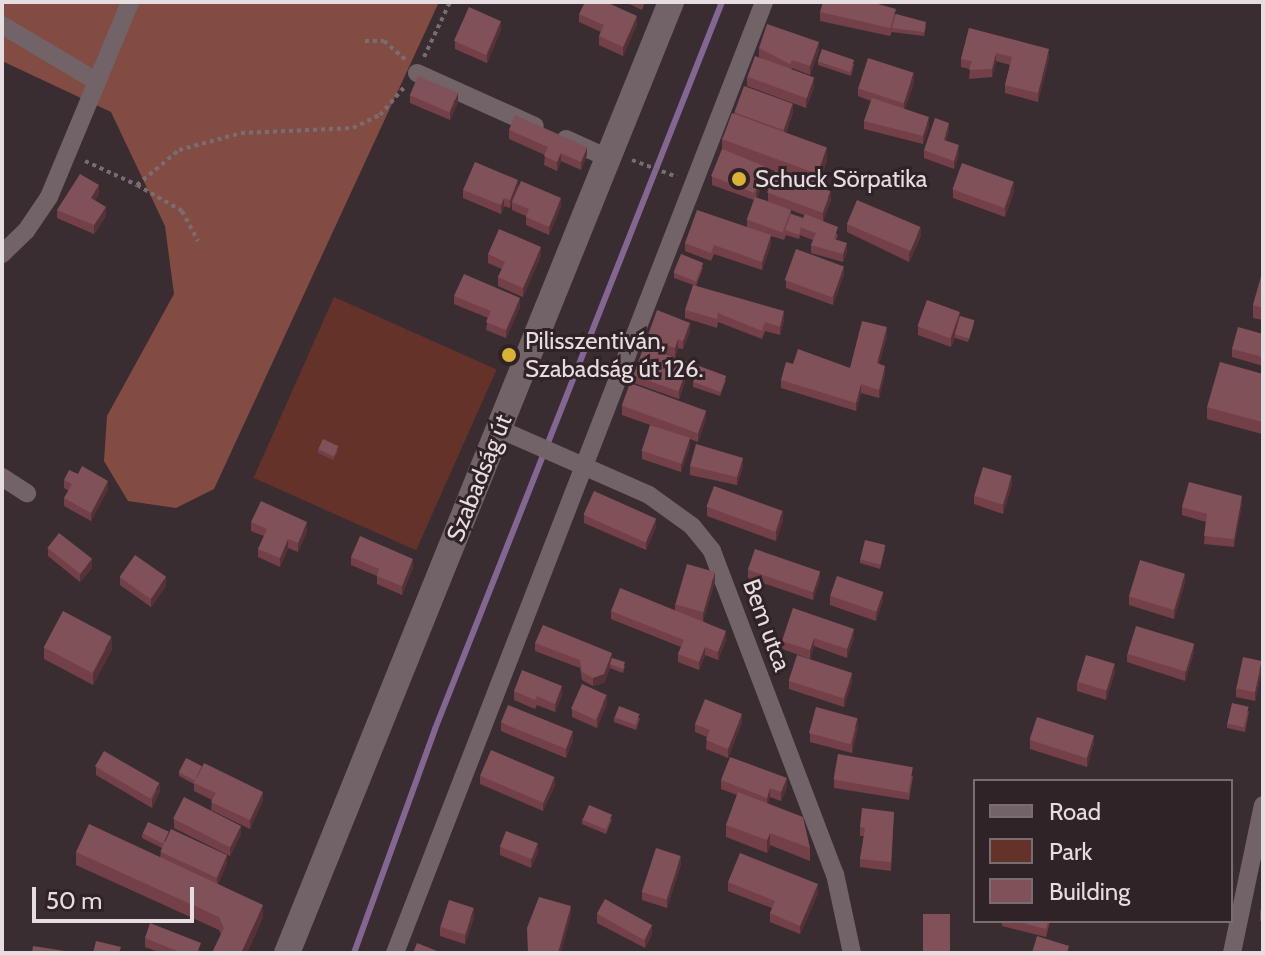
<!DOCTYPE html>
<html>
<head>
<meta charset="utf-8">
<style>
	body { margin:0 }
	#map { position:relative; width:1265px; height:955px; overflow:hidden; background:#3a2d32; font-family:Cabin,sans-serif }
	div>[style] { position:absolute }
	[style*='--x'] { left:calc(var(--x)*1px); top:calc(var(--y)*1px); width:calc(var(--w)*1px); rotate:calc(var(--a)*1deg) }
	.green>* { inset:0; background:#643229; transform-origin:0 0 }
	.forest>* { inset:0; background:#834c42 }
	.stream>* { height:6px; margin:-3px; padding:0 3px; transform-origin:3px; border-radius:3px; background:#846694 }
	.path>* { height:4px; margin-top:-2px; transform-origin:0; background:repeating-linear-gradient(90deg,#786d71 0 4px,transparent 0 8px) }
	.street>* { height:18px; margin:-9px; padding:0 9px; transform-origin:9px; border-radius:9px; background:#726369 }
	.secondary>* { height:26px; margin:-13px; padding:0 13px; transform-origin:13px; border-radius:13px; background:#726369 }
	.wall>* { inset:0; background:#744047 }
	.shaded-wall>* { inset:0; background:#573138 }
	.building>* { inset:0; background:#805158; transform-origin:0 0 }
	.dots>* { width:22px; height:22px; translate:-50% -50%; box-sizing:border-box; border:4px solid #302328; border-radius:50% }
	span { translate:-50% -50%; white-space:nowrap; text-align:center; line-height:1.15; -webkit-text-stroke:6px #302328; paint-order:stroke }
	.poi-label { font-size:24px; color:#e5dde0 }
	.left { translate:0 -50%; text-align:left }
	.street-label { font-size:24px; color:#e5dde0 }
	.frame { position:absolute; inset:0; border:4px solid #e5dde0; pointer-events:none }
	.legend { position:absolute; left:973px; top:779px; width:260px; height:144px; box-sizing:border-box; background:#302328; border:2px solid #786d72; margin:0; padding:10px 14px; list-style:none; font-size:24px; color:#e5dde0 }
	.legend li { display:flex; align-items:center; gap:16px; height:40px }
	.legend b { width:40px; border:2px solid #786d72 }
	.scale { position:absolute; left:32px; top:887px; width:162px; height:36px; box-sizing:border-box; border:4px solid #e5dde0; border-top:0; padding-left:10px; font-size:24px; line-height:28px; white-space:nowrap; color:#e5dde0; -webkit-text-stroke:6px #302328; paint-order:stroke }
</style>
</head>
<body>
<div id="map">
	<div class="green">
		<div style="left:334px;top:297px;width:178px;height:198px;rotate:24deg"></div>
	</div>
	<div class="forest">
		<div style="clip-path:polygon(2px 2px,439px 2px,214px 489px,176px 508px,128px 501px,104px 461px,107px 416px,174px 294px,165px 226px,111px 112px,2px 61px)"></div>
	</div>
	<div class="stream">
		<div style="--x:354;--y:953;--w:238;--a:-70.1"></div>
		<div style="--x:435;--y:729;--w:782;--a:-68.46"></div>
	</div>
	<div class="path">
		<div style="--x:365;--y:41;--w:19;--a:0"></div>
		<div style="--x:384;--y:41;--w:28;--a:41"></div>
		<div style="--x:424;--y:57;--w:61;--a:-64.7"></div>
		<div style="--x:632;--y:160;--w:48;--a:20.7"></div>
		<div style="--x:85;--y:161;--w:57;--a:24.8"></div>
		<div style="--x:137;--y:185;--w:55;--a:-39.8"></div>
		<div style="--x:179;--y:150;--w:64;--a:-15.3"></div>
		<div style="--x:241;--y:133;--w:112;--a:-2.6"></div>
		<div style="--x:353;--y:128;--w:30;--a:-26"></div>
		<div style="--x:380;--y:115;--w:37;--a:-49"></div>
		<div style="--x:137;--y:185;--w:52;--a:30"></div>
		<div style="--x:182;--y:211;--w:34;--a:62"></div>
	</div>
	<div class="street">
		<div style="--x:2;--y:25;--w:109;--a:30.8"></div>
		<div style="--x:417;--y:73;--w:129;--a:24.2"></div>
		<div style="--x:566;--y:139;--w:46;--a:24.3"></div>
		<div style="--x:2;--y:254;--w:33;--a:-44"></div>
		<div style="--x:26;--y:231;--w:41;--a:-55.9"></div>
		<div style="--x:49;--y:197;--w:211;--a:-67.4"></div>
		<div style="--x:499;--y:429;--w:164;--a:23.7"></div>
		<div style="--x:649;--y:495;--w:53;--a:35.8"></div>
		<div style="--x:692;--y:526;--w:32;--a:51"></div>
		<div style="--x:712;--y:551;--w:346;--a:69.2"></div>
		<div style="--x:835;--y:874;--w:81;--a:77.9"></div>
		<div style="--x:2;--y:477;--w:30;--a:33"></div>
		<div style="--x:395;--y:953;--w:1020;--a:-68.79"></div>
		<div style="--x:1232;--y:953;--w:151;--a:-78.2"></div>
	</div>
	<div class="secondary">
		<div style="--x:287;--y:953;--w:1026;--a:-68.01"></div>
	</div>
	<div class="wall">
		<div style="clip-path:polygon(625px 2px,645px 2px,642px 10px)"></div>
		<div style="clip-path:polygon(820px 12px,896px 14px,926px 26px,924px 36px,892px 32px,892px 31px,890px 36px,820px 21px)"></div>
		<div style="clip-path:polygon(579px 14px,637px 24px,623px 56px,599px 45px,599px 36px,601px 32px,579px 22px)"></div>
		<div style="clip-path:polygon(969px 28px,1049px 58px,1038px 102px,1005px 93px,1005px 85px,1010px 65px,996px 61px,992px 77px,969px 79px,970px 69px,961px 67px,961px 59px)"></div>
		<div style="clip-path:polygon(501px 29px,487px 63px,455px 49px,455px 41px)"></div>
		<div style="clip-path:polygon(759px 48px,819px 50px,810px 75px,792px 68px,791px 70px,814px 87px,806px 108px,747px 86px,747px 77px,767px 61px,759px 57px)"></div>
		<div style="clip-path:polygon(818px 61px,854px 64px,851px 76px,818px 65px)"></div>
		<div style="clip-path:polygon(914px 82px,905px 109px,929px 126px,923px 144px,864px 129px,864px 121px,871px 101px,858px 96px,858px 88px)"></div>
		<div style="clip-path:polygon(410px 95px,458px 102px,450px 120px,410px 103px)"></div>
		<div style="clip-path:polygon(evenodd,735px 112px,793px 112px,786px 133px,827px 161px,817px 186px,831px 200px,823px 221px,838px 235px,836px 240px,847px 252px,843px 262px,811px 253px,811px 245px,813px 240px,800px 235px,799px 239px,786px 235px,784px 240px,771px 236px,771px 244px,762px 270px,714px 254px,711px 261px,685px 251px,685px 243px,747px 227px,747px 220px,754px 200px,712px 185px,712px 176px,722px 150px,722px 139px,735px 112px,765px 168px,775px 171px,768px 193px,768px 201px,757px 198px,765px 174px,765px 168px,735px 112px,791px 210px,804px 215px,803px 218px,791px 214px,791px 210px)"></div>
		<div style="clip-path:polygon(509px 130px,587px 155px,581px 170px,561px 161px,557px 171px,544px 165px,545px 155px,509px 139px)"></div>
		<div style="clip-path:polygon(949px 131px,946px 141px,959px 154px,954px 169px,924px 158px,924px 150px)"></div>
		<div style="clip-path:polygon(518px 188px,561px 206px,549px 235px,526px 225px,526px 216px,512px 210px,512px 203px,510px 208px,504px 206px,501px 214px,463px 198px,463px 190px)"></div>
		<div style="clip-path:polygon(953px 189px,1014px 191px,1005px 217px,953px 198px)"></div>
		<div style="clip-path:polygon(99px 194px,95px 200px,106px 216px,94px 234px,57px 218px,57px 210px)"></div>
		<div style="clip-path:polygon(847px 224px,921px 236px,909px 262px,847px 232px)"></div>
		<div style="clip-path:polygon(488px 254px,541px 255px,523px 297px,498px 286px,498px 277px,502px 269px,488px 263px)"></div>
		<div style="clip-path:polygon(703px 267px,696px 286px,674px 278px,674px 273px)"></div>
		<div style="clip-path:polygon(1263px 270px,1263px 320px,1253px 318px,1253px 305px)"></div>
		<div style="clip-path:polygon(844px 274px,833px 305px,786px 288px,786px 280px)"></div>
		<div style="clip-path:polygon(454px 296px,520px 307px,506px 338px,486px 330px,488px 318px,454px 304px)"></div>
		<div style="clip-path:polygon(685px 310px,784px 320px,780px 335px,765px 331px,762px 339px,718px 322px,717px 328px,685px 318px)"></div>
		<div style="clip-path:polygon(960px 316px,974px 324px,968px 342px,955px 338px,955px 337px,951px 347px,918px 335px,918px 327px)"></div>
		<div style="clip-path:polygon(690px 331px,683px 349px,678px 348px,675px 357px,647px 346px,647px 338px)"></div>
		<div style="clip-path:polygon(1263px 334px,1263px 366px,1232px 357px,1232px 349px)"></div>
		<div style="clip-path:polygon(887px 336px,879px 364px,885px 374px,879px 398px,861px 393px,856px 411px,781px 388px,781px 380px,793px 364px,850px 368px)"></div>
		<div style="clip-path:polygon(689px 370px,679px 399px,634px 383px,634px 375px)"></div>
		<div style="clip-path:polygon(1263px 374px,1263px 430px,1262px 434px,1207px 419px,1207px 407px)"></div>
		<div style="clip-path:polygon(726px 380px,720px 396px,693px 387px,693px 382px)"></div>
		<div style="clip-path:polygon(622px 406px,706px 418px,698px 442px,690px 439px,690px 446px,681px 472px,642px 459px,642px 451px,656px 427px,622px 415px)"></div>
		<div style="clip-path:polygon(318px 449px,338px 450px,333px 460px,318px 453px)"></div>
		<div style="clip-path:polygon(690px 466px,743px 466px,737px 485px,690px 475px)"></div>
		<div style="clip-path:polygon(64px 480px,108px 489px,91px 521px,64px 506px,64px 498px,69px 491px,64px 488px)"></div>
		<div style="clip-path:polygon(1012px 484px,1003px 514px,974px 504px,974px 496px)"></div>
		<div style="clip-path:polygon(1242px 504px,1234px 547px,1204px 544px,1206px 522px,1182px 515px,1182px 507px)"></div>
		<div style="clip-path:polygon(707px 507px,783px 520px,776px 541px,707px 516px)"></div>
		<div style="clip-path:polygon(584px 515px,656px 527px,646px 550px,584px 523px)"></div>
		<div style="clip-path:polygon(251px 522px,307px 531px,298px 552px,288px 548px,280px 567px,258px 557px,258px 549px,264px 536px,251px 531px)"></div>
		<div style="clip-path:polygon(48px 548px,92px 568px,80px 582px,48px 556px)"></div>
		<div style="clip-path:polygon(885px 549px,880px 569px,860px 563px,860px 559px)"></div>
		<div style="clip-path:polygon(351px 557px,413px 567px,402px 595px,377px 584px,377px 576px,351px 565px)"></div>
		<div style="clip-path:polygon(748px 570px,820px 579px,813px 600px,748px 578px)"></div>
		<div style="clip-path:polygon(120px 577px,166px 586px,151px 607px,120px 585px)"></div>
		<div style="clip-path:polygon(715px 581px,703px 621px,726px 640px,718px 660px,705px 655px,699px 670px,678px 662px,678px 654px,681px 647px,611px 619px,611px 611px,675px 611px,675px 604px)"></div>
		<div style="clip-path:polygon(1185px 582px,1174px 619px,1129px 605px,1129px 596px)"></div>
		<div style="clip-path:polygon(830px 596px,883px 600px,876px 621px,830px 605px)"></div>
		<div style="clip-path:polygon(793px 608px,854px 637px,847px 658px,814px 646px,810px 659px,782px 649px,782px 641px)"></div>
		<div style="clip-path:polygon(535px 643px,612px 658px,625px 666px,623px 673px,610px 668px,604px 683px,593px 686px,582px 680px,580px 668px,535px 651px)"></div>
		<div style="clip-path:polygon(44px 647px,112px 649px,93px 685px,44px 659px)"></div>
		<div style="clip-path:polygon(1194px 652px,1185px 681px,1127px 662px,1127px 654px)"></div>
		<div style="clip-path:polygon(1262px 669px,1255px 701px,1236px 697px,1236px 688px)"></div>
		<div style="clip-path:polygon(1115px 672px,1106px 700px,1077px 691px,1077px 682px)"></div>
		<div style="clip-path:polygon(789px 681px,852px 681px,844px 707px,789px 689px)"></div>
		<div style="clip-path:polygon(514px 691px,562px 695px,555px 712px,537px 705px,535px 709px,514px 700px)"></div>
		<div style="clip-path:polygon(607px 703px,597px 728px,572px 717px,572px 709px)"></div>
		<div style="clip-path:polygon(1249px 711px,1245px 732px,1227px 728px,1227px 723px)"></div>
		<div style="clip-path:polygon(614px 717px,640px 718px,636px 730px,614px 722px)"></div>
		<div style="clip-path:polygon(742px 722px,728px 758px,706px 749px,707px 737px,695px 732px,695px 724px)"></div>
		<div style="clip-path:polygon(501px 723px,573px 740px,566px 758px,501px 731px)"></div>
		<div style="clip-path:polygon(858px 727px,852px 753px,810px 742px,810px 733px)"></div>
		<div style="clip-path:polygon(1030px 740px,1094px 743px,1087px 767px,1030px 749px)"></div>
		<div style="clip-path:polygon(96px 767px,160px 791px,152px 808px,96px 775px)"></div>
		<div style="clip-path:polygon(179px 772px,263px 800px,250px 829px,211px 810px,212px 800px,194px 791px,194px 784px,179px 776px)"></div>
		<div style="clip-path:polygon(480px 776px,555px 785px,543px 811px,480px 784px)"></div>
		<div style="clip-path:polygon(913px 776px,909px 800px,834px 788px,834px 780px)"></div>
		<div style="clip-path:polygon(721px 780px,787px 787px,781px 801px,770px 797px,768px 803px,810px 848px,810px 861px,770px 845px,767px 853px,726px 837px,726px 825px,737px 795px,721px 789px)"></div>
		<div style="clip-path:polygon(894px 812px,891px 871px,860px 867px,860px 859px,864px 836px,860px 836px,860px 827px)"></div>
		<div style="clip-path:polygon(174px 819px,241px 834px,230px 856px,174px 828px)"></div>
		<div style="clip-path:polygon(582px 819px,612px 819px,606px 834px,582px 824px)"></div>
		<div style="clip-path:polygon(142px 834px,227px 863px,218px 884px,263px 917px,247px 953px,212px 953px,221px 934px,219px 930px,76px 865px,76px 852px,160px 857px,162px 848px,142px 838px)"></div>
		<div style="clip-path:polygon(500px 847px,538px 852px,531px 868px,500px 855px)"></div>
		<div style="clip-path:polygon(681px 864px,667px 908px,642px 900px,642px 892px)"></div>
		<div style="clip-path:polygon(728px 882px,818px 893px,800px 934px,770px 922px,770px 913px,772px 908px,728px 891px)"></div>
		<div style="clip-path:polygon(1263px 900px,1263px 921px,1260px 921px,1260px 912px)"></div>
		<div style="clip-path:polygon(597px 914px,652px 934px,645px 948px,597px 923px)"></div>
		<div style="clip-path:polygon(474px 917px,465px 944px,440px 936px,440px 927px)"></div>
		<div style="clip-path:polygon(1002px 921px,1050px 921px,1046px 937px,1002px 926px)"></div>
		<div style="clip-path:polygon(145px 938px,201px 951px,200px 953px,161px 953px,145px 947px)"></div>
	</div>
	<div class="shaded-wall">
		<div style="clip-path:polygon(637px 16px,637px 24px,623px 56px,623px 47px)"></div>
		<div style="clip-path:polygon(501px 21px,501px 29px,487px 63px,487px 55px)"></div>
		<div style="clip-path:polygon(819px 42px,819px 50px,810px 75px,810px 66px)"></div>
		<div style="clip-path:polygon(1049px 49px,1049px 58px,1038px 102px,1038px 93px)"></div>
		<div style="clip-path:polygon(996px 53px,996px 61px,992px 77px,992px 69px)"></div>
		<div style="clip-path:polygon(914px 73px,914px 82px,904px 112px,904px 103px)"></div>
		<div style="clip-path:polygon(814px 78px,814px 87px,806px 108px,806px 99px)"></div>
		<div style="clip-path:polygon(458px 93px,458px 102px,450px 120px,450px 112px)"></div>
		<div style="clip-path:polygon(793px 104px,793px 112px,784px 138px,784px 130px)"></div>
		<div style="clip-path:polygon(929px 117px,929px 126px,923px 144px,923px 136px)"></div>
		<div style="clip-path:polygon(949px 123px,949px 131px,944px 148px,944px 140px)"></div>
		<div style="clip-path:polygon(959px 145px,959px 154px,954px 169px,954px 161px)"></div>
		<div style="clip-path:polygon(587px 147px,587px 155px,581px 170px,581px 162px)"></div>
		<div style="clip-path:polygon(827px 148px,827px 161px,817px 187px,817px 175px)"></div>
		<div style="clip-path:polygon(561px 153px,561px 161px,557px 171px,557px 162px)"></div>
		<div style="clip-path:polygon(765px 166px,765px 174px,756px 201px,756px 193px)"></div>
		<div style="clip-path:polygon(518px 180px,518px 188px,510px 208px,510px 200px)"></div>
		<div style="clip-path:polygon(1014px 182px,1014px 191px,1005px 217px,1005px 208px)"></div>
		<div style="clip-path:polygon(99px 185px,99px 194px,91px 206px,91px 198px)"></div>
		<div style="clip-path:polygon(831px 191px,831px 200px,823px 222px,823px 213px)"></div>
		<div style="clip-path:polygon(504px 198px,504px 206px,501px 214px,501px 205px)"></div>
		<div style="clip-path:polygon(561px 198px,561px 206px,549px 235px,549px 227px)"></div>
		<div style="clip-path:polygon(106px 207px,106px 216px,94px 234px,94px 225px)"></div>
		<div style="clip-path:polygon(921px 227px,921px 236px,909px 262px,909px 254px)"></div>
		<div style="clip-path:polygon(771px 235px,771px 244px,762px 270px,762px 262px)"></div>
		<div style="clip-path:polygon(847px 243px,847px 252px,843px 262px,843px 254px)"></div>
		<div style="clip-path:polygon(541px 247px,541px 255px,523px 297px,523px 288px)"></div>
		<div style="clip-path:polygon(844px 266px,844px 274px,833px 305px,833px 297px)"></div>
		<div style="clip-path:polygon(520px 298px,520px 307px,506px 338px,506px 330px)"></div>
		<div style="clip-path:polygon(784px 311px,784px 320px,780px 335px,780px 327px)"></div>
		<div style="clip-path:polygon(960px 312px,960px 320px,951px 347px,951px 338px)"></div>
		<div style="clip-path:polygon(690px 323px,690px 331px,683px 349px,683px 341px)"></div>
		<div style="clip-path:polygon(887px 327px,887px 336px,877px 372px,877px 363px)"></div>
		<div style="clip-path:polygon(678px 339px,678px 348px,675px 357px,675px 348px)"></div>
		<div style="clip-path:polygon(689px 362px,689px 370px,679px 399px,679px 390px)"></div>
		<div style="clip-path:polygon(885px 366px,885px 374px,879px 398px,879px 390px)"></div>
		<div style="clip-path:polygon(861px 384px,861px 393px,856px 411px,856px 403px)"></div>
		<div style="clip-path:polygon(706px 410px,706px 418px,698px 442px,698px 433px)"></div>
		<div style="clip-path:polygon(690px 438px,690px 446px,681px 472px,681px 463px)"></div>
		<div style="clip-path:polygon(743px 458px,743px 466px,737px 485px,737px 477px)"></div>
		<div style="clip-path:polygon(1012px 476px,1012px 484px,1003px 514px,1003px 505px)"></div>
		<div style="clip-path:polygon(108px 481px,108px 489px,91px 521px,91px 513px)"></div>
		<div style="clip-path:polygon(1242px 496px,1242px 504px,1234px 547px,1234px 539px)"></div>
		<div style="clip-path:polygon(783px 511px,783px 520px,776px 541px,776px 532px)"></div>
		<div style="clip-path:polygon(656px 519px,656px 527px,646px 550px,646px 542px)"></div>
		<div style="clip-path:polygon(307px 522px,307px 531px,298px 552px,298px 543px)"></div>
		<div style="clip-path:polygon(288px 539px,288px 548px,280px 567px,280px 558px)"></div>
		<div style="clip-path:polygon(92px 559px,92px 568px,80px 582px,80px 574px)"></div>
		<div style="clip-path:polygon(413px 559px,413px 567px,402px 595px,402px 586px)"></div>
		<div style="clip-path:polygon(820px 571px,820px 579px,813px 600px,813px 592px)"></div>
		<div style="clip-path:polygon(715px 572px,715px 581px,703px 621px,703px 613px)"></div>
		<div style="clip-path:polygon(1185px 574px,1185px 582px,1174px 619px,1174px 611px)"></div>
		<div style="clip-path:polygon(166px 577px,166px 586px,151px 607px,151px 599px)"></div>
		<div style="clip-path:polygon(883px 592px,883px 600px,876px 621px,876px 612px)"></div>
		<div style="clip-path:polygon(854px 629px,854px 637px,847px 658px,847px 649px)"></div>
		<div style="clip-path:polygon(726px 631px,726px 640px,718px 660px,718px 652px)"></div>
		<div style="clip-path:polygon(112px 637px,112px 649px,93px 685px,93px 673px)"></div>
		<div style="clip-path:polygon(814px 638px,814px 646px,810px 659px,810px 650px)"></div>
		<div style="clip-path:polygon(1194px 644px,1194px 652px,1185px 681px,1185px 672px)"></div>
		<div style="clip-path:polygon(705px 647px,705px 655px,699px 670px,699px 662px)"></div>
		<div style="clip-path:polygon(612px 653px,612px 662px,610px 664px,610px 668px,604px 683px,593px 686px,593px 678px)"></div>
		<div style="clip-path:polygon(1262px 661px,1262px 669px,1255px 701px,1255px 692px)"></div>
		<div style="clip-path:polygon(1115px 664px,1115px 672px,1106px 700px,1106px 691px)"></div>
		<div style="clip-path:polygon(852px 673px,852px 681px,844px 707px,844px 698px)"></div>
		<div style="clip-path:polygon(562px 686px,562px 695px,555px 712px,555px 704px)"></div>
		<div style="clip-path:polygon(607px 695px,607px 703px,597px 728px,597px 719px)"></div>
		<div style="clip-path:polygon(742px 714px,742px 722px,728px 758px,728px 749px)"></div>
		<div style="clip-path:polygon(858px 718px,858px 727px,852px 753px,852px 744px)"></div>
		<div style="clip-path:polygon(573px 731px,573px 740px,566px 758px,566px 750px)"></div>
		<div style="clip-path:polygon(1094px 735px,1094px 743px,1087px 767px,1087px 758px)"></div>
		<div style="clip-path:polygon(555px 777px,555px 785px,543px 811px,543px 803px)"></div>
		<div style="clip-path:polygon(787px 778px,787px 787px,781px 801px,781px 792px)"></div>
		<div style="clip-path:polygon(160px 783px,160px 791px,152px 808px,152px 800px)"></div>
		<div style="clip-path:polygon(770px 788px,770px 797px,767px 806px,767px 798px)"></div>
		<div style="clip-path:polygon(263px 792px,263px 800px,250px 829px,250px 820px)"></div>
		<div style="clip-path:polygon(241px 826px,241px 834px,230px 856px,230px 847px)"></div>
		<div style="clip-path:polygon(770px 833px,770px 845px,767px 853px,767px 840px)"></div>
		<div style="clip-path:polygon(538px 843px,538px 852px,531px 868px,531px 859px)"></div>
		<div style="clip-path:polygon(227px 855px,227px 863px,217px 887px,217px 878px)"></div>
		<div style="clip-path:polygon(681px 856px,681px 864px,667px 908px,667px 899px)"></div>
		<div style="clip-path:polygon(818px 884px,818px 893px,800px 934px,800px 926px)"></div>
		<div style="clip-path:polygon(263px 905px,263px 917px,247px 953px,241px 953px)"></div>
		<div style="clip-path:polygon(571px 906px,571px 915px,561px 953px,558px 953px)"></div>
		<div style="clip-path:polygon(474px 908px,474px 917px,465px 944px,465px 936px)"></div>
		<div style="clip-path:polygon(652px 925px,652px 934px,645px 948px,645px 940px)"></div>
	</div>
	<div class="building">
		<div style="clip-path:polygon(585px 2px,606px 2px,637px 16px,623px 47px,599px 36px,604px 25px,579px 14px)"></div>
		<div style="clip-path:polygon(823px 2px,871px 2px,896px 9px,890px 28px,820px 12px)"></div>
		<div style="left:469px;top:7px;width:35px;height:37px;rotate:24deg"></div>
		<div style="clip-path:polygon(896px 14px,926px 22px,924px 32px,892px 28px)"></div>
		<div style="clip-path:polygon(767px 24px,819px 42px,810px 66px,792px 60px,790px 64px,759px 48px)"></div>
		<div style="clip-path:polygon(969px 28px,1049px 49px,1038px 93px,1005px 85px,1012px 57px,996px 53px,992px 69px,969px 70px,972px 61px,961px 59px)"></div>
		<div style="left:822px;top:49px;width:34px;height:13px;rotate:19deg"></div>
		<div style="left:755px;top:56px;width:63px;height:22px;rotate:20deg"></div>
		<div style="left:868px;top:58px;width:48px;height:32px;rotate:18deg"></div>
		<div style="left:418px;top:76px;width:43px;height:21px;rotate:23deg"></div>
		<div style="left:744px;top:86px;width:52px;height:28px;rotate:20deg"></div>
		<div style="clip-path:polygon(872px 98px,929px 117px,923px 136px,864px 121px)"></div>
		<div style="left:732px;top:113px;width:101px;height:28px;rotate:20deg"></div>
		<div style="clip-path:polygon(515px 115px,587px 147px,581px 162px,561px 153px,557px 162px,544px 156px,548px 147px,509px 130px)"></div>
		<div style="clip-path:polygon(935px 118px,949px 123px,944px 140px,959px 145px,954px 161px,924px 150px)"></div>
		<div style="left:722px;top:149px;width:46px;height:29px;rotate:22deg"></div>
		<div style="clip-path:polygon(475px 162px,518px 180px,510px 200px,504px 198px,501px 205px,463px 190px)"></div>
		<div style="left:962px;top:163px;width:55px;height:28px;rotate:20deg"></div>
		<div style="left:775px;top:171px;width:59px;height:23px;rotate:20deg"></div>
		<div style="clip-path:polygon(80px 174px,99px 185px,91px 198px,106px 207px,94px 225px,57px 210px)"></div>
		<div style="clip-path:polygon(521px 181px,561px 198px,549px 227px,526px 217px,529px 209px,512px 202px)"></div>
		<div style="left:755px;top:197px;width:38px;height:24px;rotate:20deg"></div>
		<div style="left:857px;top:200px;width:69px;height:26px;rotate:23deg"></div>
		<div style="clip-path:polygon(697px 210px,771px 235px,762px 262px,714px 245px,711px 253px,685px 243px)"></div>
		<div style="clip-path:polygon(791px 214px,803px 218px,799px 235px,785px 230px)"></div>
		<div style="clip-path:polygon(805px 214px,838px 227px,834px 239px,847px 243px,843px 254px,811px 245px,816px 233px,800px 227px)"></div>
		<div style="clip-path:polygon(499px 229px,541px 247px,523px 288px,498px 277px,505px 262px,488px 254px)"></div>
		<div style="left:796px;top:249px;width:51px;height:33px;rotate:20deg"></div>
		<div style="left:681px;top:254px;width:24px;height:20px;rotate:22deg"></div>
		<div style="clip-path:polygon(1263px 270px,1263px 308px,1253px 305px)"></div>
		<div style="clip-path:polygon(464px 274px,520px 298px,506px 330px,486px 322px,491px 311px,454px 296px)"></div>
		<div style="clip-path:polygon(693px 285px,784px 311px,780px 327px,765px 322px,762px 331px,718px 313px,717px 319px,685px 310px)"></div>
		<div style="left:927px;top:300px;width:35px;height:28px;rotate:20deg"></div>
		<div style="clip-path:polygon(657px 310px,690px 323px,683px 341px,678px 339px,675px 348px,647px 338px)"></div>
		<div style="left:960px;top:316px;width:15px;height:19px;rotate:16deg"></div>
		<div style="clip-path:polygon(862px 321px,887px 327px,877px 363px,885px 366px,879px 390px,861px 384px,856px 403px,781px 380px,786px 362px,793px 364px,798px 349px,850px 368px)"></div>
		<div style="clip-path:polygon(1238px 327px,1263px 334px,1263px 357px,1232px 349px)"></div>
		<div style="left:644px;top:346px;width:48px;height:31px;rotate:20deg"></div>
		<div style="clip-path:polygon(1220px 362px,1263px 374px,1263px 417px,1262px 422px,1207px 407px)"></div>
		<div style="left:699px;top:366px;width:29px;height:17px;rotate:20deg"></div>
		<div style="left:630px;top:383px;width:81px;height:24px;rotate:20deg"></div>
		<div style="left:650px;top:425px;width:42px;height:27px;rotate:18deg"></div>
		<div style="left:323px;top:439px;width:17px;height:11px;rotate:25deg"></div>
		<div style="clip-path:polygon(696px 444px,743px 458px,737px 477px,690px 466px)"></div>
		<div style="clip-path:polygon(82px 466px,108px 481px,91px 513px,64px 498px,72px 484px,64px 480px,69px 470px,78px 474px)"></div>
		<div style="left:983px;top:467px;width:30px;height:30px;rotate:17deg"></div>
		<div style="clip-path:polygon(1189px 482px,1242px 496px,1234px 539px,1204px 536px,1207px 514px,1182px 507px)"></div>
		<div style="left:714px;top:486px;width:73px;height:22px;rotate:20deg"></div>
		<div style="left:594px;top:491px;width:68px;height:26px;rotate:24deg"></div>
		<div style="clip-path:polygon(261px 501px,307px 522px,298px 543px,288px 539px,280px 558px,258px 549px,267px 529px,251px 522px)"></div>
		<div style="left:59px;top:533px;width:42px;height:19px;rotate:38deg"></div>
		<div style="clip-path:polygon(360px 536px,413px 559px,402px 586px,377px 576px,379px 569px,351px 557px)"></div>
		<div style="left:865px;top:540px;width:21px;height:20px;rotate:14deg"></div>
		<div style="left:755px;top:549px;width:69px;height:22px;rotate:19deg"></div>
		<div style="left:135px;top:555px;width:38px;height:27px;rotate:35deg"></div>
		<div style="left:1140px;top:560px;width:47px;height:38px;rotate:17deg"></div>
		<div style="left:687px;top:564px;width:29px;height:42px;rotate:16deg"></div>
		<div style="left:837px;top:576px;width:49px;height:21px;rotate:19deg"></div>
		<div style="clip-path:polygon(620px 588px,726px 631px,718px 652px,705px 647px,699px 662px,678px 654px,684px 640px,611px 611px)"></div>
		<div style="clip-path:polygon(793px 608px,854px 629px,847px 649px,814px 638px,810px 650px,782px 641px)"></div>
		<div style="left:63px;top:611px;width:55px;height:41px;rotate:28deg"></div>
		<div style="clip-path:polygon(543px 625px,612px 653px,604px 674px,593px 678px,582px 672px,580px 660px,535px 643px)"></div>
		<div style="left:1136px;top:626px;width:61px;height:29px;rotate:17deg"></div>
		<div style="left:797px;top:655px;width:58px;height:27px;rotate:18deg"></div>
		<div style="left:1086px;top:655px;width:30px;height:28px;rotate:17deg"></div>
		<div style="left:1243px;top:657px;width:19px;height:32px;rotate:12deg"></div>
		<div style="clip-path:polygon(612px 658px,625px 662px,623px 669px,610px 664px)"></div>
		<div style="clip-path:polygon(522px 670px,562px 686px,555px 704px,537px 696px,535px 700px,514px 691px)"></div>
		<div style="left:582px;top:684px;width:27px;height:27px;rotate:24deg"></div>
		<div style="clip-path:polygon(705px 699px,742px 714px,728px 749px,706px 740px,710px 730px,695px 724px)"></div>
		<div style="left:1232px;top:703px;width:17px;height:21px;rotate:13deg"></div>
		<div style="left:508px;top:705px;width:70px;height:19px;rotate:22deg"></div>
		<div style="left:619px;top:706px;width:22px;height:12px;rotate:21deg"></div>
		<div style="left:816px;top:707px;width:43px;height:27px;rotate:15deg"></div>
		<div style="left:1037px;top:717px;width:60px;height:24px;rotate:18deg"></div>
		<div style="left:491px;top:750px;width:69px;height:28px;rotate:23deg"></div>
		<div style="left:104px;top:751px;width:64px;height:18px;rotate:30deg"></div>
		<div style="left:838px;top:754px;width:76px;height:26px;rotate:10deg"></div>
		<div style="clip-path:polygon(730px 757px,787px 778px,781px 792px,770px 788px,767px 798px,721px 780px)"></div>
		<div style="left:186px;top:758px;width:18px;height:16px;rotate:27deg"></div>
		<div style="clip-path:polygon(204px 763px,263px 792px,250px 820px,211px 802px,216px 793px,194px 783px)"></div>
		<div style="clip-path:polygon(738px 792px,803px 817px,810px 848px,770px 833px,767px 840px,726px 825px)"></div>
		<div style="left:184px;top:797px;width:64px;height:24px;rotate:27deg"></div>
		<div style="left:589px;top:805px;width:25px;height:16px;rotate:23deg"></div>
		<div style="clip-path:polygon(862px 808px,894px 812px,891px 862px,860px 859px,865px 828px,860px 827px)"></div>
		<div style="left:148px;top:822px;width:23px;height:13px;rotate:25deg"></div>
		<div style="clip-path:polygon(89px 824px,263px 905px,241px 953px,212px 953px,224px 928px,219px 917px,76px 852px)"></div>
		<div style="left:171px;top:829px;width:62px;height:25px;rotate:25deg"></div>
		<div style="left:506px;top:831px;width:34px;height:17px;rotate:21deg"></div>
		<div style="left:656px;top:848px;width:26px;height:46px;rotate:18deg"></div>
		<div style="clip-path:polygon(740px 853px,818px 884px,800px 926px,770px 913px,775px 901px,728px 882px)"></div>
		<div style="clip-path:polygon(539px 897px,571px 906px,558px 953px,528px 953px,527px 928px)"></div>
		<div style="left:605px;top:899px;width:54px;height:17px;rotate:29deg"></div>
		<div style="left:449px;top:900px;width:26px;height:28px;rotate:18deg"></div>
		<div style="left:923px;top:914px;width:27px;height:39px"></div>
		<div style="clip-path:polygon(1015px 921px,1048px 921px,1046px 929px)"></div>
		<div style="clip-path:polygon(150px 923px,201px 943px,197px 953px,182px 953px,145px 938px)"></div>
		<div style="clip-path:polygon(1037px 936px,1069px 946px,1067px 953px,1032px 953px)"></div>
		<div style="clip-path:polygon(96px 941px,121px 947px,119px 953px,93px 953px)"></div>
		<div style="clip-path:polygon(417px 943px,442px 953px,413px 953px)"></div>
		<div style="clip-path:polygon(33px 946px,65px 951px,64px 953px,32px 953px)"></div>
	</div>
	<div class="dots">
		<div style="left:739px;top:179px;background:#dbb233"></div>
		<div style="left:509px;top:355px;background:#dbb233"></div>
	</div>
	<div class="poi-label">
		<span class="left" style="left:755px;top:179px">Schuck Sörpatika</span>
		<span class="left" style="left:525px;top:355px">Pilisszentiván,<br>Szabadság út 126.</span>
	</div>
	<div class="street-label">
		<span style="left:479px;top:478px;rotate:-68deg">Szabadság út</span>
		<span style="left:767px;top:625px;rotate:70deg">Bem utca</span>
	</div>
	<div class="frame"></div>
	<ul class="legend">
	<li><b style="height:10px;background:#726369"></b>Road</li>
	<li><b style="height:22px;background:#643229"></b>Park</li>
	<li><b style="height:22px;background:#805158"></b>Building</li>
	</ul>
	<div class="scale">50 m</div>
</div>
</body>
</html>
